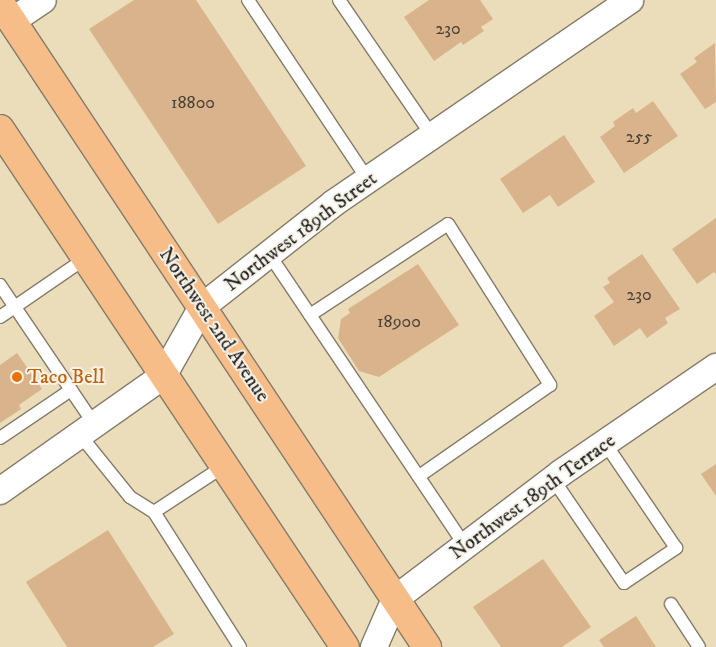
<!DOCTYPE html>
<html>
<head>
<meta charset="utf-8">
<style>
	body { margin:0 }
	#map { position:relative; width:716px; height:647px; overflow:hidden; background:#ecddba; font-family:"IM FELL DW Pica",serif }
	div>[style] { position:absolute }
	[style*='--x'] { left:calc(var(--x)*1px); top:calc(var(--y)*1px); width:calc(var(--w)*1px); rotate:calc(var(--a)*1deg) }
	.building>* { inset:0; background:#d9b38b }
	.roads { filter:drop-shadow(1px 0 #847c6b) drop-shadow(-1px 0 #847c6b) drop-shadow(0 1px #847c6b) drop-shadow(0 -1px #847c6b) }
	.lane>* { height:12px; margin:-6px; padding:0 6px; transform-origin:6px; border-radius:6px; background:#fff }
	.street>* { height:26px; margin:-13px; padding:0 13px; transform-origin:13px; border-radius:13px; background:#fff }
	.primary>* { height:28px; margin:-14px; padding:0 14px; transform-origin:14px; border-radius:14px; background:#f7bd88 }
	.dots>* { width:14px; height:14px; translate:-50% -50%; box-sizing:border-box; border:2px solid #f7f3e8; border-radius:50% }
	span { translate:-50% -50%; white-space:nowrap; text-align:center; line-height:1.15; -webkit-text-stroke:4px #f7f3e8; paint-order:stroke }
	.number-label { font-size:18px; color:#4b4238 }
	.number-label span { -webkit-text-stroke-width:0 }
	.street-label { font-size:20px; color:#1c1c1c }
	.food-label { font-size:20px; color:#c56008 }
	.left { translate:0 -50%; text-align:left }
</style>
</head>
<body>
<div id="map">
	<div class="building">
		<div style="clip-path:polygon(134px 0,196px 0,306px 166px,218px 224px,89px 29px)"></div>
		<div style="clip-path:polygon(429px 0,480px 0,493px 19px,481px 27px,484px 31px,463px 45px,461px 42px,434px 61px,404px 17px)"></div>
		<div style="clip-path:polygon(715px 43px,716px 102px,705px 109px,680px 74px,697px 62px,694px 58px)"></div>
		<div style="clip-path:polygon(653px 101px,678px 136px,624px 173px,600px 137px,615px 126px,613px 122px,633px 108px,636px 113px)"></div>
		<div style="clip-path:polygon(564px 135px,595px 182px,558px 207px,550px 195px,523px 213px,500px 179px)"></div>
		<div style="clip-path:polygon(716px 218px,716px 275px,714px 272px,697px 284px,672px 249px)"></div>
		<div style="clip-path:polygon(642px 254px,680px 309px,665px 318px,668px 323px,647px 338px,640px 328px,614px 346px,594px 316px,614px 302px,603px 287px,610px 283px,607px 278px)"></div>
		<div style="clip-path:polygon(418px 264px,459px 325px,379px 377px,359px 371px,338px 338px,341px 319px,350px 313px,348px 309px)"></div>
		<div style="clip-path:polygon(17px 353px,42px 389px,19px 405px,21px 409px,0 423px,0 365px)"></div>
		<div style="clip-path:polygon(716px 464px,716px 496px,701px 474px)"></div>
		<div style="clip-path:polygon(108px 530px,174px 634px,153px 647px,67px 647px,26px 582px)"></div>
		<div style="clip-path:polygon(543px 559px,591px 627px,562px 647px,501px 647px,473px 607px)"></div>
		<div style="clip-path:polygon(636px 616px,656px 647px,604px 647px,599px 640px)"></div>
	</div>
	<div class="roads">
		<div class="lane">
			<div style="--x:248;--y:0;--w:216;--a:56.3"></div>
			<div style="--x:339;--y:0;--w:165;--a:55.6"></div>
			<div style="--x:269;--y:254;--w:353;--a:56.1"></div>
			<div style="--x:0;--y:285;--w:168;--a:55.9"></div>
			<div style="--x:310;--y:315;--w:165;--a:-33.4"></div>
			<div style="--x:448;--y:224;--w:191;--a:57.6"></div>
			<div style="--x:550;--y:385;--w:160;--a:145.2"></div>
			<div style="--x:0;--y:317;--w:104;--a:-34.5"></div>
			<div style="--x:80;--y:435;--w:80;--a:51.1"></div>
			<div style="--x:130;--y:497;--w:28;--a:32"></div>
			<div style="--x:154;--y:512;--w:160;--a:57.5"></div>
			<div style="--x:0;--y:438;--w:86;--a:-34.1"></div>
			<div style="--x:553;--y:479;--w:126;--a:55.7"></div>
			<div style="--x:624;--y:583;--w:63;--a:-33.9"></div>
			<div style="--x:676;--y:548;--w:127;--a:-124.1"></div>
			<div style="--x:154;--y:512;--w:84;--a:-33.3"></div>
			<div style="--x:671;--y:604;--w:51;--a:56.9"></div>
		</div>
		<div class="street">
			<div style="--x:12;--y:21;--w:37;--a:-34"></div>
			<div style="--x:0;--y:491;--w:199;--a:-35.2"></div>
			<div style="--x:163;--y:376;--w:79;--a:-60.5"></div>
			<div style="--x:202;--y:307;--w:168;--a:-38.2"></div>
			<div style="--x:334;--y:203;--w:359;--a:-34.4"></div>
			<div style="--x:374;--y:647;--w:52;--a:-66.4"></div>
			<div style="--x:395;--y:599;--w:208;--a:-37.2"></div>
			<div style="--x:561;--y:473;--w:188;--a:-34.4"></div>
		</div>
		<div class="primary">
			<div style="--x:0;--y:3;--w:773;--a:56.45"></div>
			<div style="--x:0;--y:129;--w:622;--a:56.34"></div>
		</div>
	</div>
	<div class="dots">
		<div style="left:17px;top:377px;background:#e8710a"></div>
	</div>
	<div class="number-label">
		<span style="left:448px;top:29px">230</span>
		<span style="left:193px;top:103px">18800</span>
		<span style="left:639px;top:137px">255</span>
		<span style="left:639px;top:295px">230</span>
		<span style="left:399px;top:322px">18900</span>
	</div>
	<div class="street-label">
		<span style="left:301px;top:232px;rotate:-37deg">Northwest 189th Street</span>
		<span style="left:214px;top:325px;rotate:56deg">Northwest 2nd Avenue</span>
		<span style="left:533px;top:497px;rotate:-36deg">Northwest 189th Terrace</span>
	</div>
	<div class="food-label">
		<span class="left" style="left:27px;top:377px">Taco Bell</span>
	</div>
</div>
</body>
</html>
